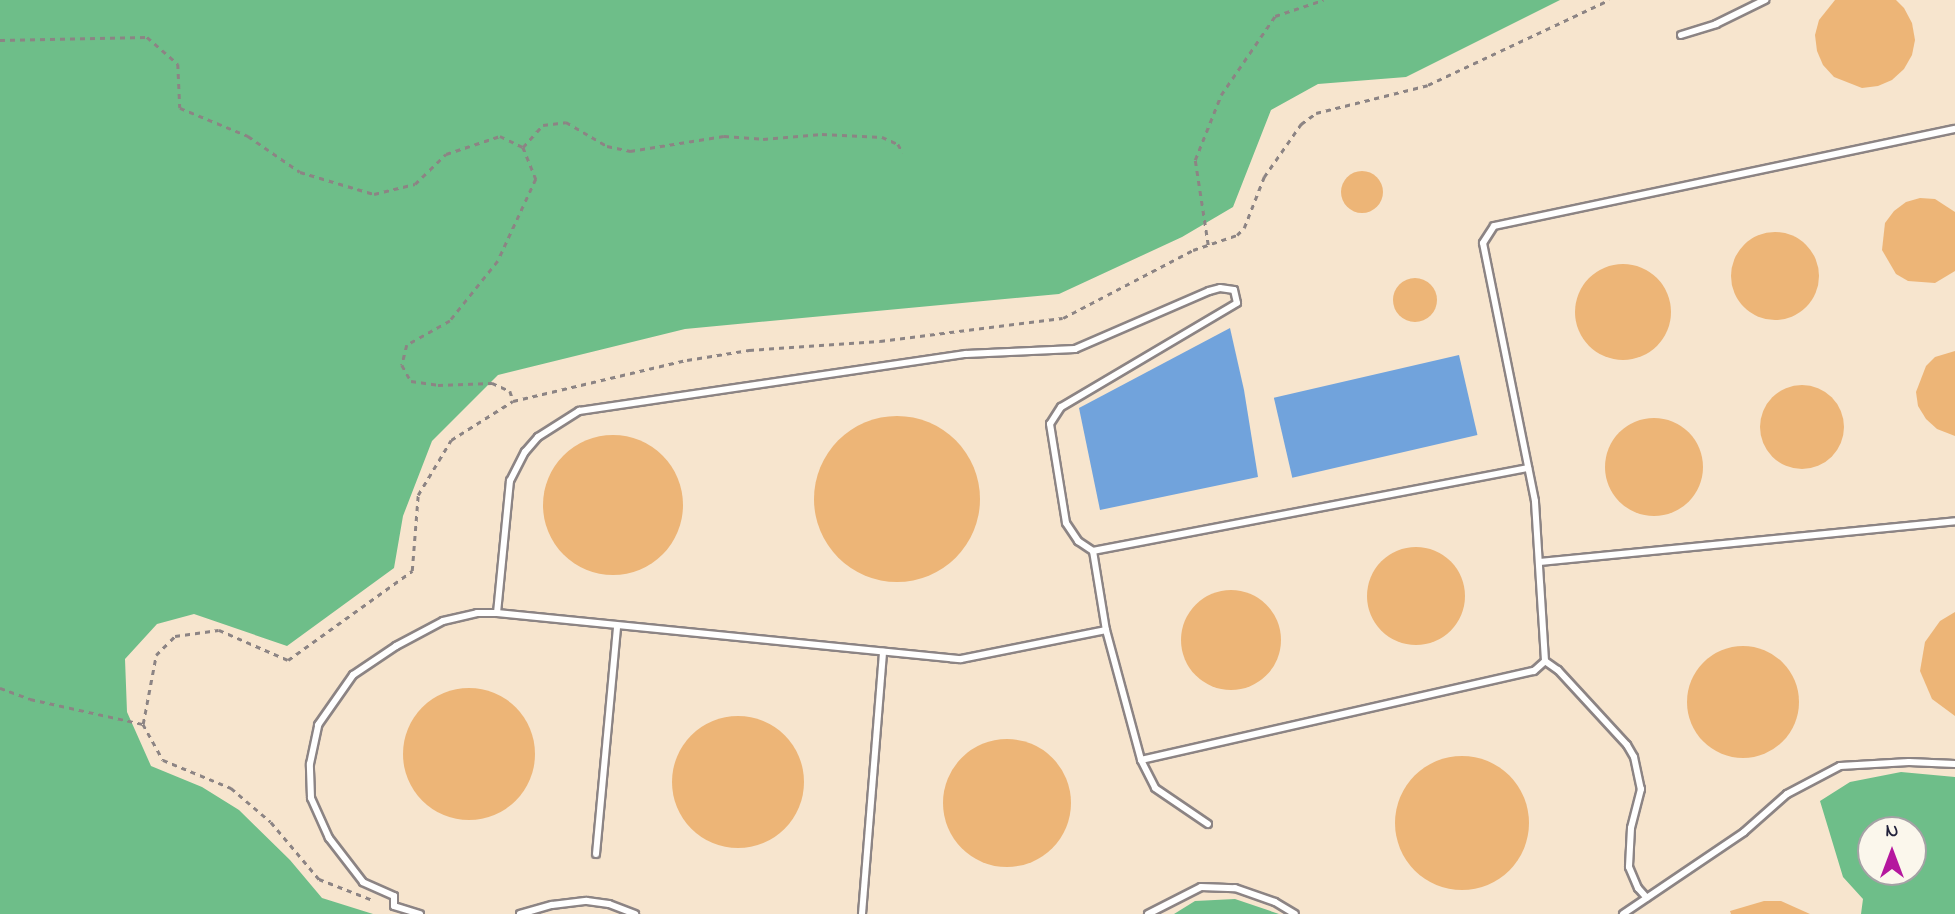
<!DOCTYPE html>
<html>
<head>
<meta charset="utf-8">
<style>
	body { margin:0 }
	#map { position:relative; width:1955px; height:914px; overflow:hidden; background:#f7e5ce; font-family:"Indie Flower",sans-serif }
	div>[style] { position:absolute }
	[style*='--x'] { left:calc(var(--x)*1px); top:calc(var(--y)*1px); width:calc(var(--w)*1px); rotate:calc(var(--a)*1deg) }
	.forest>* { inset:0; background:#6ebe89 }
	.water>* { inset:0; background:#71a3dc; transform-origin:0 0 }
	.building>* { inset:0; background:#edb577 }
	.round { border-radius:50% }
	.path>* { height:2.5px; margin-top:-1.25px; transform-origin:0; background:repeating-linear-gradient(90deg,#8c8484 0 5px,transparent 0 10px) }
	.roads { filter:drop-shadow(2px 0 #8c8484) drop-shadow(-2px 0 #8c8484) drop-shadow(0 2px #8c8484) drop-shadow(0 -2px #8c8484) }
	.service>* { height:6px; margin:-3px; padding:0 3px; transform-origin:3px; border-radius:3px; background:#fff }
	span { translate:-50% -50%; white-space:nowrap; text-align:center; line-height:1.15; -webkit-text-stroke:5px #fbf7ec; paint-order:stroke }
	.north { position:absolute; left:1857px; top:816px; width:70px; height:70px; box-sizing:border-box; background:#fbf7ec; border:2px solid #a4a2a5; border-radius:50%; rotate:0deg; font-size:19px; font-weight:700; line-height:28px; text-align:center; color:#22223b }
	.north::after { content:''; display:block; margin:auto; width:24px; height:32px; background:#b5179e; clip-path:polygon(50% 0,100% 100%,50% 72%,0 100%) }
</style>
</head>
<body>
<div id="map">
	<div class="forest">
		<div style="clip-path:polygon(0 0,1560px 0,1406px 77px,1318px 84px,1271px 110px,1233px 207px,1182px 237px,1059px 294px,685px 329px,498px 375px,432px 441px,403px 516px,394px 568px,287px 646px,194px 614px,157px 624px,125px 659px,127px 712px,151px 766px,202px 787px,239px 810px,290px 860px,322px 898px,373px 914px,0 914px)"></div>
		<div style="clip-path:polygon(evenodd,1901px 772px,1955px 777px,1955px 914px,1861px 914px,1863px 899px,1843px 877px,1820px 801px,1850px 782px,1901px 772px,1871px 830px,1913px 830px,1913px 872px,1871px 872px,1871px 830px)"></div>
		<div style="clip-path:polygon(1235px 899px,1279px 914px,1174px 914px,1195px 901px)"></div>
	</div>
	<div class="water">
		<div style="clip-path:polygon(1230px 328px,1244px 390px,1258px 477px,1100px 510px,1079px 408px)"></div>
		<div style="left:1459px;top:355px;width:82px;height:190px;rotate:77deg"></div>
	</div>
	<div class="building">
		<div style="clip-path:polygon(1835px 0,1896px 0,1904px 8px,1912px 23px,1915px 40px,1912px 55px,1904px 69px,1892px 80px,1878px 86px,1862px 88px,1834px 77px,1823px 65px,1817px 51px,1815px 35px,1819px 20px)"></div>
		<div class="round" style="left:1341px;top:171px;width:42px;height:42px"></div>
		<div style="clip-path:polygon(1920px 198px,1935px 199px,1955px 212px,1955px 271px,1935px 283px,1908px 281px,1896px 274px,1882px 250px,1885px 223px,1894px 211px,1906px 202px)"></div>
		<div class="round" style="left:1731px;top:232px;width:88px;height:88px"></div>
		<div class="round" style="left:1575px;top:264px;width:96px;height:96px"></div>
		<div class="round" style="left:1393px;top:278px;width:44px;height:44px"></div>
		<div style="clip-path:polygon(1955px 351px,1955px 436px,1937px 429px,1926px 419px,1918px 406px,1916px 392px,1926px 366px,1935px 357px)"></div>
		<div class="round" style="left:1760px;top:385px;width:84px;height:84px"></div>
		<div class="round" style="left:814px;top:416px;width:166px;height:166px"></div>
		<div class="round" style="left:1605px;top:418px;width:98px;height:98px"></div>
		<div class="round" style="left:543px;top:435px;width:140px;height:140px"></div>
		<div class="round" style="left:1367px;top:547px;width:98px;height:98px"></div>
		<div class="round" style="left:1181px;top:590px;width:100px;height:100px"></div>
		<div style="clip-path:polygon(1955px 612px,1955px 716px,1932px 699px,1920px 671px,1925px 642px,1940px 621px)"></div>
		<div class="round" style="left:1687px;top:646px;width:112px;height:112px"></div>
		<div class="round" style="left:403px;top:688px;width:132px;height:132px"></div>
		<div class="round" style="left:672px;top:716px;width:132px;height:132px"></div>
		<div class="round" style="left:943px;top:739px;width:128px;height:128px"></div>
		<div class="round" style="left:1395px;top:756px;width:134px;height:134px"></div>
		<div style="clip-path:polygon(1764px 901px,1781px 901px,1810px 914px,1731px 914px,1730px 911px)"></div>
	</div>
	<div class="path">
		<div style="--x:0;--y:40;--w:147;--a:-1.2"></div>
		<div style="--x:147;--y:37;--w:41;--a:41.1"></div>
		<div style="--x:178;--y:64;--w:44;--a:87.4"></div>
		<div style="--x:180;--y:108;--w:74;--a:22.4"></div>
		<div style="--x:248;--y:136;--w:63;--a:34.7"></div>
		<div style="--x:300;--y:172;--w:77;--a:16.6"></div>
		<div style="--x:374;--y:194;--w:42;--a:-13.7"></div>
		<div style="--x:415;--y:184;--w:43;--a:-44.1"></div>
		<div style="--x:446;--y:154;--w:57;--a:-18.4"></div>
		<div style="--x:500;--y:136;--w:25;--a:26"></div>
		<div style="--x:523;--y:147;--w:35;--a:68"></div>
		<div style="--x:536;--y:179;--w:90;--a:114.9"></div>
		<div style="--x:498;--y:261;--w:77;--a:128.7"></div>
		<div style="--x:450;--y:321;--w:49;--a:150.8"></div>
		<div style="--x:407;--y:345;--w:21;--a:104"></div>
		<div style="--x:402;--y:365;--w:18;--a:61"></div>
		<div style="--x:411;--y:381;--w:27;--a:8"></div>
		<div style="--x:438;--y:385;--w:54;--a:-2.1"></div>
		<div style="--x:492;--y:383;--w:20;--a:24"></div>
		<div style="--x:510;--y:391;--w:9;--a:72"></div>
		<div style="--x:523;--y:147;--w:30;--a:-48"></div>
		<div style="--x:543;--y:125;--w:23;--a:-7"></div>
		<div style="--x:566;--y:122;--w:48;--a:30.3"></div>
		<div style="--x:607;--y:146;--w:24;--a:12"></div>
		<div style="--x:630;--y:151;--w:95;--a:-9.1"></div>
		<div style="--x:724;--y:136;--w:39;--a:4"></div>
		<div style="--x:763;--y:139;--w:59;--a:-4.8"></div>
		<div style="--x:822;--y:134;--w:60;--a:2.9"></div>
		<div style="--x:882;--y:137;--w:17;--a:24"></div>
		<div style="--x:898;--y:144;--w:10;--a:61"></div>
		<div style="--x:1208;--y:245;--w:86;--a:-98.7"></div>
		<div style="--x:1195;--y:160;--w:70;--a:-68.2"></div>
		<div style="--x:1221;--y:95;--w:96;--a:-55.6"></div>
		<div style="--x:1275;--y:16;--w:51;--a:-18.4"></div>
		<div style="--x:0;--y:688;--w:32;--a:20"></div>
		<div style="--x:30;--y:699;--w:116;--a:12.5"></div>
		<div style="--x:143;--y:724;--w:70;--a:-79.3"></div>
		<div style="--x:156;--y:655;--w:27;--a:-45"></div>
		<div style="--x:175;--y:636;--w:44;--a:-7.8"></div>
		<div style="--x:219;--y:630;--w:75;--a:23.5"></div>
		<div style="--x:288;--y:660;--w:153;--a:-35.7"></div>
		<div style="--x:412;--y:571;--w:76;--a:-85.5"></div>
		<div style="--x:418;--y:495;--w:64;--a:-59"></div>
		<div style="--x:451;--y:440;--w:73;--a:-32.2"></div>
		<div style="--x:513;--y:401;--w:179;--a:-13.3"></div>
		<div style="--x:687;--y:360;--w:63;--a:-9.2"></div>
		<div style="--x:749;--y:350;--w:131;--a:-3.9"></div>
		<div style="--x:880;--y:341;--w:184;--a:-7.2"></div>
		<div style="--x:1063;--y:318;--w:147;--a:-27.6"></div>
		<div style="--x:1193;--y:250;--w:46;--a:-18.8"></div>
		<div style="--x:1237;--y:235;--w:10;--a:-45"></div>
		<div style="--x:1244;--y:228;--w:55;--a:-68.6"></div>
		<div style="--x:1264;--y:177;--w:65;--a:-55.1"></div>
		<div style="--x:1301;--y:124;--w:19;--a:-36"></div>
		<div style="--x:1316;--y:113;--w:115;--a:-14"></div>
		<div style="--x:1428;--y:85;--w:200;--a:-25.2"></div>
		<div style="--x:143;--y:724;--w:41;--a:60.9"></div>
		<div style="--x:163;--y:760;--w:74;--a:22.4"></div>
		<div style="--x:231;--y:788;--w:52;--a:40.4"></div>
		<div style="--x:271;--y:822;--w:75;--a:49.9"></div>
		<div style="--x:319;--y:879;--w:58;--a:21.3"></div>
	</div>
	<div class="roads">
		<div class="service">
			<div style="--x:1681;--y:35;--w:37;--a:-17"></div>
			<div style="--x:1716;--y:24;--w:55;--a:-26.1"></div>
			<div style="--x:1093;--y:551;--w:443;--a:-10.8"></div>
			<div style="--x:1540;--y:562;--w:417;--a:-5.6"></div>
			<div style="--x:497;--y:613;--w:133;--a:-84.4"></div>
			<div style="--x:510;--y:481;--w:33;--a:-63"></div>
			<div style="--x:525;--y:452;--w:20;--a:-49"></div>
			<div style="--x:538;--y:437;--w:49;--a:-32.4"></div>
			<div style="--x:579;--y:411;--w:391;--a:-8.4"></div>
			<div style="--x:966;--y:354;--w:109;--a:-2.6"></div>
			<div style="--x:1075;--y:349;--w:146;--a:-23.4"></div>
			<div style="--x:1209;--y:291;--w:11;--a:-15"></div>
			<div style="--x:1220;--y:288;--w:14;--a:8"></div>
			<div style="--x:1234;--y:290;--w:13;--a:77"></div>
			<div style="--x:1237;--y:303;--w:204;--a:149.4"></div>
			<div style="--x:1061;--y:407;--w:20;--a:123"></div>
			<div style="--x:1050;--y:424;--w:100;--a:80.8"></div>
			<div style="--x:1066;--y:523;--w:22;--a:56"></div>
			<div style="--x:1078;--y:541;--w:18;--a:34"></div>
			<div style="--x:1093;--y:551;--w:80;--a:80.7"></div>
			<div style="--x:1106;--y:630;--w:135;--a:74.9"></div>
			<div style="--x:1141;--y:760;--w:31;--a:63"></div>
			<div style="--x:1155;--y:788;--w:64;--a:34.2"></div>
			<div style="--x:1545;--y:661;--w:16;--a:35"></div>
			<div style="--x:1558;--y:670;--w:102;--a:47.4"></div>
			<div style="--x:1627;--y:745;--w:14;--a:60"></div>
			<div style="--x:1634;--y:757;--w:33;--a:78"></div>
			<div style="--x:1641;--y:789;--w:40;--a:104.4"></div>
			<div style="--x:1631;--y:828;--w:39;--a:93"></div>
			<div style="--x:1629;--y:867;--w:23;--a:67"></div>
			<div style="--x:1638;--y:888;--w:13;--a:48"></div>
			<div style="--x:1141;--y:760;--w:403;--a:-12.8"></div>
			<div style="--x:1534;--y:671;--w:15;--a:-42"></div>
			<div style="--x:1545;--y:661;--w:160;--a:-93.6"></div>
			<div style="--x:1535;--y:501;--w:263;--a:-101.4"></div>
			<div style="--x:1483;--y:243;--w:20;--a:-57"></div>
			<div style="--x:1494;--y:226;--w:471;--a:-11.9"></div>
			<div style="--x:596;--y:854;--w:229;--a:-84.7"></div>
			<div style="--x:420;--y:914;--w:27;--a:-163"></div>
			<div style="--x:394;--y:906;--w:10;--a:-90"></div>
			<div style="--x:394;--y:896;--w:34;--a:-156"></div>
			<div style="--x:363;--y:882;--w:56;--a:-127.7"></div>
			<div style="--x:329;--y:838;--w:44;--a:-114.2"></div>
			<div style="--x:311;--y:798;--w:34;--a:-92"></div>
			<div style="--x:310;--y:764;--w:40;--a:-78"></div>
			<div style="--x:318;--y:725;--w:61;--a:-55"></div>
			<div style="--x:353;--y:675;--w:52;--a:-34"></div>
			<div style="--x:396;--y:646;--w:53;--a:-28"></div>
			<div style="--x:443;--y:621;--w:35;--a:-13"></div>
			<div style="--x:477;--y:613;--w:20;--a:0"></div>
			<div style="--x:497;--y:613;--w:466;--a:5.7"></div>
			<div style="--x:961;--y:659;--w:148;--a:-11.3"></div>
			<div style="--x:520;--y:914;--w:33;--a:-16"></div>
			<div style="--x:552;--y:905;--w:35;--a:-7"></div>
			<div style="--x:587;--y:901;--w:22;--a:8"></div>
			<div style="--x:609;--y:904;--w:28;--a:21"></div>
			<div style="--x:862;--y:914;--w:263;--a:-85.4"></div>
			<div style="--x:1148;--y:914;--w:59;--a:-27"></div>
			<div style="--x:1201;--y:887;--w:34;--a:2"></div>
			<div style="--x:1235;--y:888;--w:42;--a:19.3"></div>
			<div style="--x:1275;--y:902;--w:23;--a:31"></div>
			<div style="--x:1623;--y:914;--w:146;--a:-34.1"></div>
			<div style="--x:1744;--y:832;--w:57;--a:-41.5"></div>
			<div style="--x:1787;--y:794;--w:60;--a:-27.8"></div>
			<div style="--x:1840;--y:766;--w:69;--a:-3.3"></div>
			<div style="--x:1909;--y:762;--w:46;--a:2.5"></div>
		</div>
	</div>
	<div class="north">N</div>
</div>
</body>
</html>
